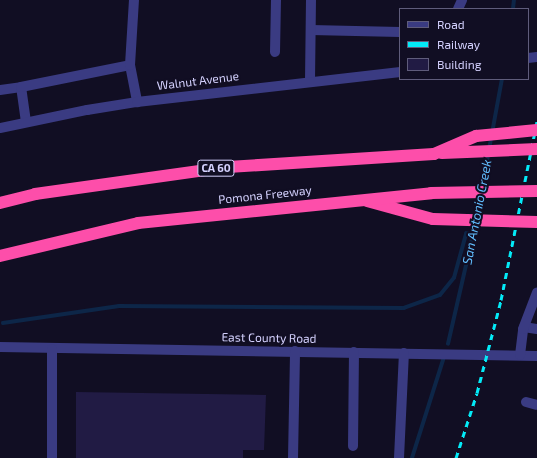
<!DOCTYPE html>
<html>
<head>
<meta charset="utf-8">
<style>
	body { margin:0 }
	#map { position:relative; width:537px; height:458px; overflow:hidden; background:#110e23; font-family:"Exo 2",sans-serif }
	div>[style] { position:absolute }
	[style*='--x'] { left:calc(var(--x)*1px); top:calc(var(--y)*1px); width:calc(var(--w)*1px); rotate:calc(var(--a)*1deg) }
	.stream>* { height:3.5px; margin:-1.75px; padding:0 1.75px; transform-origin:1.75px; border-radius:1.75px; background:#0d2648 }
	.building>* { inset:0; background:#211b44 }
	.minor>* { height:10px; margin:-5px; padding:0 5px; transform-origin:5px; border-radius:5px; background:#3a3b82 }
	.highway>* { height:12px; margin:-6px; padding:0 6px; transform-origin:6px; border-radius:6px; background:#fd4eaa }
	.rail>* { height:3px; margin-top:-1.5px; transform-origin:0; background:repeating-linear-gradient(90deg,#03ebf8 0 6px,transparent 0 11px) }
	.highway-bridge>* { height:12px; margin:-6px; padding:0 6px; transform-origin:6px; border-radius:6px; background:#fd4eaa }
	span { translate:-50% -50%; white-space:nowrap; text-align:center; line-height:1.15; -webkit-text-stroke:4px #110e23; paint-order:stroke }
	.shield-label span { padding:1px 3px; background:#110e23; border:1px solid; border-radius:3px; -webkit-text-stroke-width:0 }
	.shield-label { font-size:11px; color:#d4d1fe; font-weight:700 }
	.street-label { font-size:12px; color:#d4d1fe }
	.water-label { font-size:13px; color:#61bcfd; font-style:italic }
	.legend { position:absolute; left:399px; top:8px; width:130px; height:72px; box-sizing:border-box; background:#110e23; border:1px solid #5f5c7b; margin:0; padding:5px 7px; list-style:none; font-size:12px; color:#d4d1fe }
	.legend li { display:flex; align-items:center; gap:8px; height:20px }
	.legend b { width:20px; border:1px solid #5f5c7b }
</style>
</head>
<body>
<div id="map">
	<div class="stream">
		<div style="--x:513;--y:9;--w:9;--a:-84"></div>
		<div style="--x:3;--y:323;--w:117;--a:-8.3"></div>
		<div style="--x:119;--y:306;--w:285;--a:0.4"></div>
		<div style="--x:404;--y:308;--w:38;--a:-20"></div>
		<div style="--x:440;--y:295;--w:22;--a:-51"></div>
		<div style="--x:454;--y:278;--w:46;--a:-74.7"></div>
		<div style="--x:466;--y:234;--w:8;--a:-7"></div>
		<div style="--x:448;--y:344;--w:121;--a:-77.1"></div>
		<div style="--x:475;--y:226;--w:149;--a:-79.6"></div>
		<div style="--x:412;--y:458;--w:103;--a:-72.4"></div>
	</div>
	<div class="building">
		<div style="clip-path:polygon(76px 392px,266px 395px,264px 450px,243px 450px,243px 458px,76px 458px)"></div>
	</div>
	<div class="minor">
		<div style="--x:458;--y:9;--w:10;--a:-66"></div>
		<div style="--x:311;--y:30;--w:89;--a:1.3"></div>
		<div style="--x:275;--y:52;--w:52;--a:-88.9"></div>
		<div style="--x:528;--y:58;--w:9;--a:-6"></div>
		<div style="--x:130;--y:65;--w:38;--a:79"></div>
		<div style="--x:310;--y:81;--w:81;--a:-89.3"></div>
		<div style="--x:0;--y:90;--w:21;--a:-8"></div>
		<div style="--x:26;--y:122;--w:35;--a:-98"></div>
		<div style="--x:21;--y:87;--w:111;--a:-11.4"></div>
		<div style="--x:130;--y:65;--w:65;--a:-86.5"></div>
		<div style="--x:0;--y:128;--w:89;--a:-11.7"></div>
		<div style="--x:87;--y:110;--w:51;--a:-9.1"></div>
		<div style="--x:137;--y:102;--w:265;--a:-6.5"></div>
		<div style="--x:524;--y:327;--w:13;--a:9"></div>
		<div style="--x:0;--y:347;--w:537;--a:0.96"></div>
		<div style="--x:52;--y:349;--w:109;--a:90"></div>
		<div style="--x:520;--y:355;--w:26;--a:-83"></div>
		<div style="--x:523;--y:329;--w:39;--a:-69"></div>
		<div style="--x:526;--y:402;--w:11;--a:15"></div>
		<div style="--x:353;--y:446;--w:94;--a:-89.4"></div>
		<div style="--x:293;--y:458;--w:107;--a:-88.9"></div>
		<div style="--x:399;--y:458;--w:105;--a:-87.3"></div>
	</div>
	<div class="highway">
		<div style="--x:367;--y:201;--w:68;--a:15.3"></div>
		<div style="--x:0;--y:203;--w:36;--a:-14"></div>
		<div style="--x:35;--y:194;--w:195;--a:-8"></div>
		<div style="--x:228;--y:167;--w:206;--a:-3.6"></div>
		<div style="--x:0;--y:256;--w:142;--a:-13.4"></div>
		<div style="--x:138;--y:223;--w:295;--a:-5.8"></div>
	</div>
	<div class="rail">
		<div style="--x:456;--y:458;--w:68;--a:-72.1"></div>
		<div style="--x:477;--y:393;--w:96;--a:-75.5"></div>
		<div style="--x:501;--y:300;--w:183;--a:-78.6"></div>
	</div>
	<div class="highway-bridge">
		<div style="--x:442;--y:153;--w:95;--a:-2.4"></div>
		<div style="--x:434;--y:154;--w:46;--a:-23.2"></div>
		<div style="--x:476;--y:136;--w:61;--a:-5.6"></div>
		<div style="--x:431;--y:193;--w:106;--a:-1.1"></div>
		<div style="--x:433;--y:219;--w:104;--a:1.7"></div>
	</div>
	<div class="shield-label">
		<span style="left:216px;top:168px">CA 60</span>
	</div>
	<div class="street-label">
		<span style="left:198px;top:81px;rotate:-7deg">Walnut Avenue</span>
		<span style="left:265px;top:195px;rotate:-6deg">Pomona Freeway</span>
		<span style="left:269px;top:338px;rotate:1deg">East County Road</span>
	</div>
	<div class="water-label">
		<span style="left:477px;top:212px;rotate:-79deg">San Antonio Creek</span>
	</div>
	<ul class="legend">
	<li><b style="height:5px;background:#3a3b82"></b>Road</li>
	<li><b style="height:5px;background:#03ebf8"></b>Railway</li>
	<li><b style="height:11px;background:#211b44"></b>Building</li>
	</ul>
</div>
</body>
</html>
